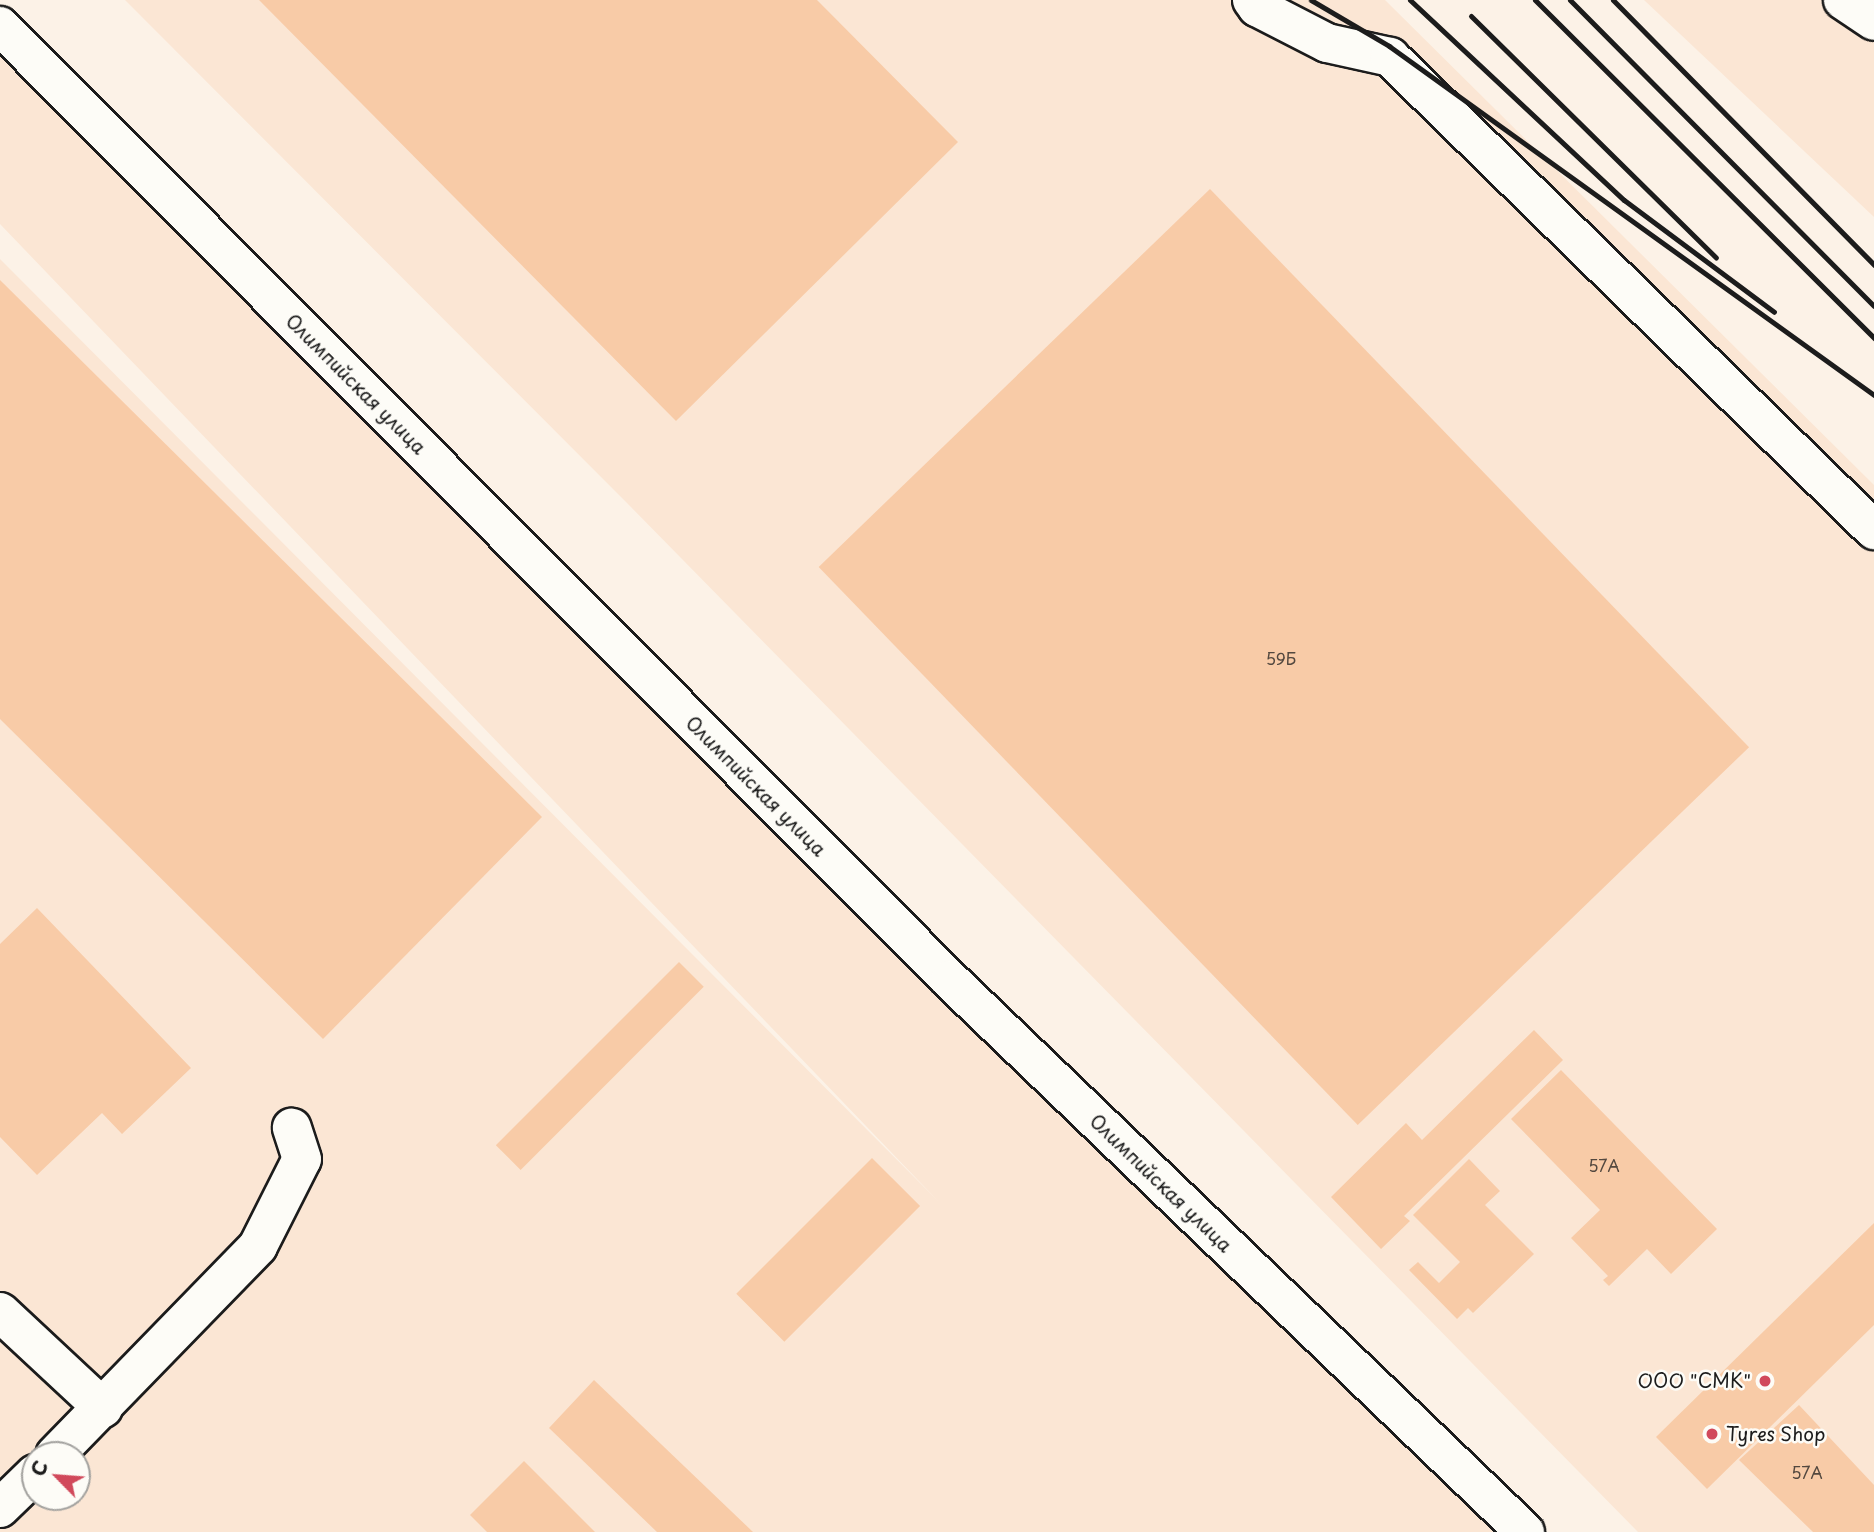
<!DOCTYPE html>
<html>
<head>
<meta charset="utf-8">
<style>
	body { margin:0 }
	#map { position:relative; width:1874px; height:1532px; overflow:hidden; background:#fcf2e7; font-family:"Playpen Sans",sans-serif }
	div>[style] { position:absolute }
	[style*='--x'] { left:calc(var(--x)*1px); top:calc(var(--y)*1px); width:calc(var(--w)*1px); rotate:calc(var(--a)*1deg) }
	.built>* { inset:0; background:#fbe6d4 }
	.building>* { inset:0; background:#f8cba7; transform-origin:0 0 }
	.roads { filter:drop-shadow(2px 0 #1c1c1c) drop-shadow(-2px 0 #1c1c1c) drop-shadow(0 2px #1c1c1c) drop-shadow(0 -2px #1c1c1c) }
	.minor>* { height:38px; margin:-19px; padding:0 19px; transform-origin:19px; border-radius:19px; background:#fdfcf7 }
	.rail>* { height:5px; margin:-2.5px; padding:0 2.5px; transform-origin:2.5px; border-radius:2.5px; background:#1c1c1c }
	.dots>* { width:19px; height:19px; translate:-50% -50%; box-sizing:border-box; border:4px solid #fdfcf7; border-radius:50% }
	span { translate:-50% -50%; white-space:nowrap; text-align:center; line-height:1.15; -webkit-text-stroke:5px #fdfcf7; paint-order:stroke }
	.number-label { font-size:16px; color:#53483f }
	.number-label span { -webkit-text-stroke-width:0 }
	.street-label { font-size:19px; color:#1c1c1c }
	.poi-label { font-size:19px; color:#1c1c1c }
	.right { translate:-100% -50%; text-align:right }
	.left { translate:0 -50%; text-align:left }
	.north { position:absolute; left:21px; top:1441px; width:70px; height:70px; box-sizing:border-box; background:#fdfcf7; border:2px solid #a3a29f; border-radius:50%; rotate:295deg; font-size:19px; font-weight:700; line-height:28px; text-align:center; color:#1c1c1c }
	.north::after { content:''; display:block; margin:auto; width:24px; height:32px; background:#d1495b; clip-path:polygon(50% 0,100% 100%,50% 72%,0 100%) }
</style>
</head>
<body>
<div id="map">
	<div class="built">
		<div style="clip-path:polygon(125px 0,1385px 0,1874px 485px,1874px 1532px,1638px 1532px,627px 503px)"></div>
		<div style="clip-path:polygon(1644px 0,1854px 0,1874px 20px,1874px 217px)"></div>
		<div style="clip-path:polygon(evenodd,0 41px,1501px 1532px,0 1532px,0 259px,939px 1202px,0 224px,0 41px,35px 1455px,77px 1455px,77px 1497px,35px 1497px,35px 1455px)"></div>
	</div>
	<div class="building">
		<div style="clip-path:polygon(259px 0,817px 0,958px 142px,676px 421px)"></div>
		<div style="left:1210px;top:189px;width:776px;height:544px;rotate:46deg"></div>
		<div style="clip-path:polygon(0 280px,542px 817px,323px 1039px,0 719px)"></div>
		<div style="clip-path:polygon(37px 908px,191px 1068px,122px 1134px,102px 1113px,37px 1175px,0 1137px,0 944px)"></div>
		<div style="left:679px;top:962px;width:35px;height:259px;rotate:45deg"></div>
		<div style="clip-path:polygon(1534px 1030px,1563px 1060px,1404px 1216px,1410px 1221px,1381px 1249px,1331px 1197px,1406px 1123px,1422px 1140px)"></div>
		<div style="clip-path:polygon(1561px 1070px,1717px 1229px,1671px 1274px,1647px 1249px,1609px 1286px,1603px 1280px,1608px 1276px,1571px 1238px,1600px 1210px,1511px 1119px)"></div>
		<div style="left:872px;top:1158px;width:68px;height:192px;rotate:45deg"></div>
		<div style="clip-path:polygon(1469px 1159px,1500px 1191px,1485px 1205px,1534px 1254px,1473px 1313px,1468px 1308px,1457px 1319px,1409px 1270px,1418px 1262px,1439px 1283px,1460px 1262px,1413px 1215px)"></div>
		<div style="clip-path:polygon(1874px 1223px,1874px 1325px,1707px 1489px,1656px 1437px)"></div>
		<div style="clip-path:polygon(594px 1380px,753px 1532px,657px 1532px,549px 1428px)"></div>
		<div style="clip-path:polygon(1799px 1405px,1874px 1485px,1874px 1532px,1813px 1532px,1739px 1460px)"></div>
		<div style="clip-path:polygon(524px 1461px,595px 1532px,487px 1532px,470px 1515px)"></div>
	</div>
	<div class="roads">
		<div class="minor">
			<div style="--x:1252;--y:0;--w:9;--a:54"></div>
			<div style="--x:1257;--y:7;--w:79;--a:27.2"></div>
			<div style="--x:1327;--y:43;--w:65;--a:12.5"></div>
			<div style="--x:1390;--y:57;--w:677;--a:44.34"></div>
			<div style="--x:1843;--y:0;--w:37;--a:34"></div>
			<div style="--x:0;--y:26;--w:1346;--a:45.12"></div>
			<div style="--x:950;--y:980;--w:797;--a:43.83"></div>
			<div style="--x:0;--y:1312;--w:141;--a:43"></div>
			<div style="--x:55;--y:1455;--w:291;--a:-45.8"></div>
			<div style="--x:258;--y:1246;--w:97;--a:-63.2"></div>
			<div style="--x:302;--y:1159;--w:33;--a:-108"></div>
			<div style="--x:0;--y:1508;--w:49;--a:-44.2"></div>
		</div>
	</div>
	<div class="rail">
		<div style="--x:1311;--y:0;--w:91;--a:30.5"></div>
		<div style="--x:1389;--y:46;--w:598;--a:35.74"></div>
		<div style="--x:1410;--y:0;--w:293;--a:43.1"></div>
		<div style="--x:1624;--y:200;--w:187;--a:36.7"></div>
		<div style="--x:1535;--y:0;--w:479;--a:44.9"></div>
		<div style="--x:1570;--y:0;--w:431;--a:45.2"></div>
		<div style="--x:1613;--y:0;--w:372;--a:45.4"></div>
		<div style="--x:1471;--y:16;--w:344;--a:44.6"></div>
	</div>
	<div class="dots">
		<div style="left:1765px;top:1381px;background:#d1495b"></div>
		<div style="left:1712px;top:1434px;background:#d1495b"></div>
	</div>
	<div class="number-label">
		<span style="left:1281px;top:658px">59Б</span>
		<span style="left:1604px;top:1165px">57А</span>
		<span style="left:1807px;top:1472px">57А</span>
	</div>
	<div class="street-label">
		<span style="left:356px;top:384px;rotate:45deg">Олимпийская улица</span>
		<span style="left:756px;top:786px;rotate:45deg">Олимпийская улица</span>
		<span style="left:1161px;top:1183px;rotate:44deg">Олимпийская улица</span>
	</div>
	<div class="poi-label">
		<span class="right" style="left:1751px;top:1381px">ООО "СМК"</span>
		<span class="left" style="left:1726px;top:1434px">Tyres Shop</span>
	</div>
	<div class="north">С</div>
</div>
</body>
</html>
